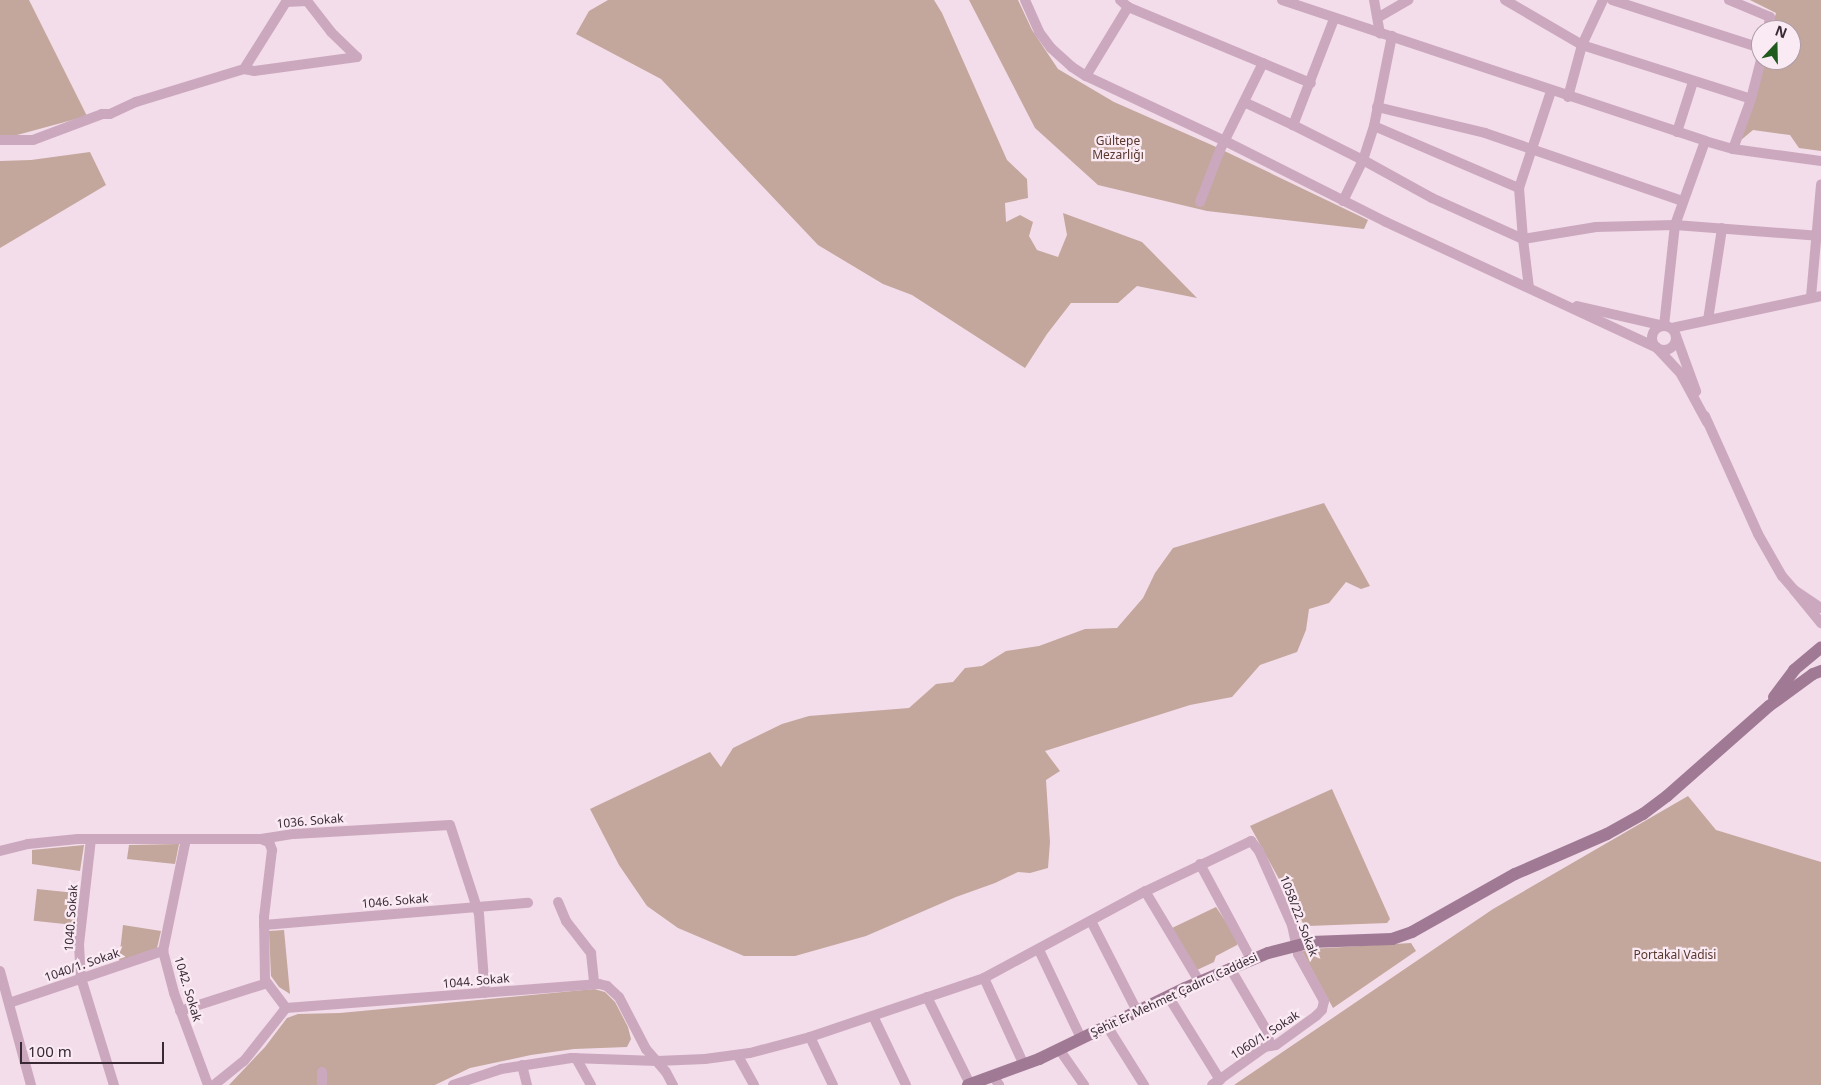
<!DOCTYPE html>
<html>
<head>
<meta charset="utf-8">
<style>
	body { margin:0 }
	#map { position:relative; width:1821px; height:1085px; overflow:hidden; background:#f3ddea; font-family:"Noto Sans",sans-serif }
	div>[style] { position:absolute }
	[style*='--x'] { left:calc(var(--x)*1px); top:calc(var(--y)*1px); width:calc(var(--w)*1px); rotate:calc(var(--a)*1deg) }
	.green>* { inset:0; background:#c3a69c; transform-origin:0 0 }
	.minor>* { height:10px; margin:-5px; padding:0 5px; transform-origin:5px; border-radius:5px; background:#cca8bf }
	.minor>.ring { margin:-5px; padding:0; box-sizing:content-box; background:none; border:10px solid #cca8bf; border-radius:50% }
	.secondary>* { height:12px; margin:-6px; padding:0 6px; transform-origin:6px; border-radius:6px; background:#a07a95 }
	span { translate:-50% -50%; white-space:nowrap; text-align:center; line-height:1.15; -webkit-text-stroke:4.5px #faeaf3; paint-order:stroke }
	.park-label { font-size:12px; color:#58372c }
	.street-label { font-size:12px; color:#382935 }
	.north { position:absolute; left:1751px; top:20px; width:50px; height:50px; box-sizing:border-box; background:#faeaf3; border:1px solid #ac9da7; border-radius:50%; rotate:21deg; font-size:14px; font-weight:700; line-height:20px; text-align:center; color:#382935 }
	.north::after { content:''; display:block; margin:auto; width:18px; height:22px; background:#1f5b1d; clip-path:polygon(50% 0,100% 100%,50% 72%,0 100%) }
	.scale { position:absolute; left:20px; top:1042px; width:144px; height:22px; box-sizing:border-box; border:2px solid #382935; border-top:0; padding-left:6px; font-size:15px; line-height:18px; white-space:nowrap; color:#382935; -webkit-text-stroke:4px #faeaf3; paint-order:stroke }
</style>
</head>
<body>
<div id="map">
	<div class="green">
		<div style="clip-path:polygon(0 0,29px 0,87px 116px,6px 138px,0 136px)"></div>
		<div style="clip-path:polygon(608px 0,934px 0,942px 13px,1007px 160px,1027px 179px,1028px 198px,1005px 203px,1006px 222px,1020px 215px,1033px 222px,1029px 236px,1037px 250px,1058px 257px,1067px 235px,1063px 213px,1142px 242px,1197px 298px,1137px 286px,1118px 303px,1071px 303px,1047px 334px,1025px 368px,912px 295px,883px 284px,818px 245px,661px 79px,576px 34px,589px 11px)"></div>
		<div style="clip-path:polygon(969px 0,1018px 0,1032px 30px,1058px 69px,1114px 102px,1214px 146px,1368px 220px,1364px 229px,1207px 211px,1098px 185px,1035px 128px)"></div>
		<div style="clip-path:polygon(1750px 0,1821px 0,1821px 151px,1799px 148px,1790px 135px,1753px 130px,1741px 140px,1763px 60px,1791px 60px,1791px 30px,1771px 30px,1776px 13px)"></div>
		<div style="clip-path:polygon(90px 152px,106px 185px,0 248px,0 161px,31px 160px)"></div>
		<div style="clip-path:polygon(1324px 503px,1370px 586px,1361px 589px,1346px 582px,1329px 603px,1309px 609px,1306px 630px,1297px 652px,1260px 665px,1232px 697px,1190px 705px,1045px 751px,1060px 771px,1046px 780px,1050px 842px,1048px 868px,1030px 873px,1018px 872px,995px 883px,956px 897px,866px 936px,795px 956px,744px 956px,678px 928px,647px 906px,619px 865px,590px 809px,710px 752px,721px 767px,733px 748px,782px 724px,809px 716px,909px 708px,936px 684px,953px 682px,965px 668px,982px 666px,1006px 651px,1039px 646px,1085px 629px,1117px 628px,1143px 598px,1155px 573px,1173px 548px)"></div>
		<div style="clip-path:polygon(1332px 789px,1390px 919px,1387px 923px,1308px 926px,1303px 923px,1250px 826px)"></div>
		<div style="clip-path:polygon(1688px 796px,1716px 830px,1821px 862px,1821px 1085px,1234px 1085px,1493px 909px)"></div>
		<div style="clip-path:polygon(179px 844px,175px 864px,127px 859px,129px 845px)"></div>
		<div style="clip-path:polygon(84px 845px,80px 871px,32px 864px,32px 850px)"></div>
		<div style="left:37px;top:889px;width:41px;height:32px;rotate:6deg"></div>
		<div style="clip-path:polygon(1216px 907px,1238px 940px,1237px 945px,1216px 956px,1214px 962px,1197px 970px,1172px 928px)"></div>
		<div style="clip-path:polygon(123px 925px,161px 931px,157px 948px,119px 961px)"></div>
		<div style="clip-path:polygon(284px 930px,290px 994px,279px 987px,271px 976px,269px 931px)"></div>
		<div style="clip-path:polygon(1411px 943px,1416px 951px,1333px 1008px,1303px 953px,1303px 951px,1310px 949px)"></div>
		<div style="clip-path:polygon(594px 989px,605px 992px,615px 1002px,628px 1027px,631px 1039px,627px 1047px,574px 1049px,531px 1055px,470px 1068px,435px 1085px,229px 1085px,265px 1047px,287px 1018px,298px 1014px,340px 1013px)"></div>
	</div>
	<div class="minor">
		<div style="--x:1025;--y:0;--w:35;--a:66"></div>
		<div style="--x:1039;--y:32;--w:20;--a:53"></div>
		<div style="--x:1051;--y:48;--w:28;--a:42"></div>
		<div style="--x:1072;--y:67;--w:17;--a:33"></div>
		<div style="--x:1086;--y:76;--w:153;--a:25.1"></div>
		<div style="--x:1225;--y:141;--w:180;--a:26.7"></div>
		<div style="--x:1386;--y:222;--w:299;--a:24.9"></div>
		<div style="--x:1657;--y:348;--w:35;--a:47"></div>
		<div style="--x:1681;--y:374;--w:55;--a:61.6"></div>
		<div style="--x:1120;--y:0;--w:11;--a:41"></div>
		<div style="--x:1128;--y:7;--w:198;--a:22.6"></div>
		<div style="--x:1282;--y:0;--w:446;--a:18.4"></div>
		<div style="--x:1705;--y:141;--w:29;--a:16"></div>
		<div style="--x:1733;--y:149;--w:89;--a:7.8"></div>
		<div style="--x:1374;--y:0;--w:34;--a:80"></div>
		<div style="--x:1505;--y:0;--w:89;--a:30.3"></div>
		<div style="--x:1582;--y:45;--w:177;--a:17.7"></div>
		<div style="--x:1612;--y:0;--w:157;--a:17.9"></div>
		<div style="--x:1729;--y:0;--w:44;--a:22.5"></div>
		<div style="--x:1770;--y:17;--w:13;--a:99"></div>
		<div style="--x:1379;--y:17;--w:34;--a:-30"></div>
		<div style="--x:1334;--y:19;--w:114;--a:111.1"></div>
		<div style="--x:1293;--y:125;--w:78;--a:26.6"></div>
		<div style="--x:1363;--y:160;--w:36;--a:-72"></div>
		<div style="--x:1374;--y:126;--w:92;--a:-78.7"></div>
		<div style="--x:244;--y:69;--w:79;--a:-57.9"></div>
		<div style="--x:286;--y:2;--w:21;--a:-3"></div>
		<div style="--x:307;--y:1;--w:39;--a:52"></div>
		<div style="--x:331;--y:32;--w:36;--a:44"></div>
		<div style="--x:1086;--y:76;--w:81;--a:-58.7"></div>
		<div style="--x:1568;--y:97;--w:54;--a:-74.9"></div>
		<div style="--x:1582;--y:45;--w:50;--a:-65"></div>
		<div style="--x:1244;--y:102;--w:54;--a:25.1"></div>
		<div style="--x:1377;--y:107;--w:111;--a:13.5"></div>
		<div style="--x:1485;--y:133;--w:208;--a:19"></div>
		<div style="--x:1374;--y:126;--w:158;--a:23.2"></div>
		<div style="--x:1519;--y:188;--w:51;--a:85.5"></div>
		<div style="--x:1523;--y:239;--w:74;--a:-9.3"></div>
		<div style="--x:1596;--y:227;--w:79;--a:-1.5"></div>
		<div style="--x:1675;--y:225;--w:146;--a:4.3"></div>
		<div style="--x:1677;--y:132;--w:52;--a:-72.3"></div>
		<div style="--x:0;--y:140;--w:33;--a:0"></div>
		<div style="--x:33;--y:140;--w:74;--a:-20.6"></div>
		<div style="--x:102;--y:114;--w:8;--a:0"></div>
		<div style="--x:110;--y:114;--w:29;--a:-25"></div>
		<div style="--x:136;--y:102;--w:113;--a:-17"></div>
		<div style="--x:244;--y:69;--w:10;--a:11"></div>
		<div style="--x:254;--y:71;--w:104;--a:-7.7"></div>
		<div style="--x:1733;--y:149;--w:53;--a:-70.2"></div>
		<div style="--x:1751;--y:99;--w:40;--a:-75.6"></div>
		<div style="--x:1519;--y:188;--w:102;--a:-71.7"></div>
		<div style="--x:1343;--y:201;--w:46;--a:-64"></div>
		<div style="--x:1363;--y:160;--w:79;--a:28.8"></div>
		<div style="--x:1432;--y:198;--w:100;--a:24.3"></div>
		<div style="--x:1523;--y:239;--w:49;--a:83"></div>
		<div style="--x:1200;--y:202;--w:56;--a:-69"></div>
		<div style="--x:1220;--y:150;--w:97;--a:-63.7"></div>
		<div style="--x:1811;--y:297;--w:113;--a:-84.9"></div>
		<div style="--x:1577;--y:306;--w:89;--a:12.9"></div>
		<div style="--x:1664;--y:326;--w:102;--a:-83.8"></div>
		<div style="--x:1675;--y:225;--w:89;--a:-70.3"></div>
		<div style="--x:1708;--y:320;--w:93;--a:-81.3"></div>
		<div class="ring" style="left:1652px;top:326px;width:14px;height:14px"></div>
		<div style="--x:1672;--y:328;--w:152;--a:-12.1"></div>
		<div style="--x:1676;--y:336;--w:59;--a:70"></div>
		<div style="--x:1705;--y:416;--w:129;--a:65.8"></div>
		<div style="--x:1758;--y:534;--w:48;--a:60.3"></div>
		<div style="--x:1782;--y:576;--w:18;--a:49"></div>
		<div style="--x:1821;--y:608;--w:32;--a:-146"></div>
		<div style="--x:1794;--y:590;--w:43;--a:50.7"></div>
		<div style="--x:91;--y:839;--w:106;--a:96.5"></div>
		<div style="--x:79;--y:944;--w:34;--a:87"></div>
		<div style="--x:81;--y:978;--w:112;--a:72.9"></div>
		<div style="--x:186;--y:839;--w:114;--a:101.6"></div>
		<div style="--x:163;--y:951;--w:43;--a:75.3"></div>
		<div style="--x:174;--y:993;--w:98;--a:69.7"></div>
		<div style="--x:261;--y:839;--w:9;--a:21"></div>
		<div style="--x:269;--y:842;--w:9;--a:69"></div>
		<div style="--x:272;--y:850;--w:67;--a:96.8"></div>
		<div style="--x:264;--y:917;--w:63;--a:89.1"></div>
		<div style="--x:265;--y:980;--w:35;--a:53"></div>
		<div style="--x:0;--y:851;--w:29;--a:-14"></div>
		<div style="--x:28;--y:844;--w:50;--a:-5.7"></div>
		<div style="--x:78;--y:839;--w:183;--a:0"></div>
		<div style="--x:261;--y:839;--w:33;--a:-9"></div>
		<div style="--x:294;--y:834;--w:156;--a:-3.3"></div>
		<div style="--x:450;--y:825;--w:94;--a:72"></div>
		<div style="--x:479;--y:914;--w:79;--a:85.7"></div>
		<div style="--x:1200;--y:864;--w:108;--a:61.8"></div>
		<div style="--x:1145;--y:891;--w:105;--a:59"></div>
		<div style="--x:558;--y:902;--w:21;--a:67"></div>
		<div style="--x:566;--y:921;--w:41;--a:52"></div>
		<div style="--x:591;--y:953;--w:31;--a:84"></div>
		<div style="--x:1091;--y:921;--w:101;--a:62.9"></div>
		<div style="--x:264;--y:925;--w:265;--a:-4.8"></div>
		<div style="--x:1039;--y:950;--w:98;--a:64.5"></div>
		<div style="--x:1230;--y:968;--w:73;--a:59.6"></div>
		<div style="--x:1267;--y:1031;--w:10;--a:79"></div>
		<div style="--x:1269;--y:1041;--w:7;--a:124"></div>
		<div style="--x:0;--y:971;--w:118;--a:74.8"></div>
		<div style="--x:984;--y:978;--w:96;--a:65.3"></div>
		<div style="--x:1168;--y:996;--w:99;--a:58.2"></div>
		<div style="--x:927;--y:997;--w:97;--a:63.7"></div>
		<div style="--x:9;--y:1003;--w:163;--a:-18.7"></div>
		<div style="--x:286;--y:1008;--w:314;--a:-4.4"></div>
		<div style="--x:599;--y:984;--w:8;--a:14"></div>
		<div style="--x:607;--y:986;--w:16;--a:43"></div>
		<div style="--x:619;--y:997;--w:59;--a:62.6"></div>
		<div style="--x:646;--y:1049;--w:30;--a:49"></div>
		<div style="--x:666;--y:1072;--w:15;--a:62"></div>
		<div style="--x:180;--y:1011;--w:91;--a:-17.8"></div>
		<div style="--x:873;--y:1016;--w:76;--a:64.4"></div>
		<div style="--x:1107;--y:1026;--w:70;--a:57.9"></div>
		<div style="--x:810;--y:1037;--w:53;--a:64.4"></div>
		<div style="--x:1059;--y:1049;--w:44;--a:55.2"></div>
		<div style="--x:738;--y:1056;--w:33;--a:61"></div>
		<div style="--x:576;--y:1058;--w:31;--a:61"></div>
		<div style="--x:522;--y:1065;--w:21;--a:76"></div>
		<div style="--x:322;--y:1072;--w:13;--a:90"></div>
		<div style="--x:993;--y:1076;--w:11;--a:56"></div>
		<div style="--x:214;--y:1085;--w:38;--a:-39"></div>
		<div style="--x:244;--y:1061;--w:68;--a:-51.6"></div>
		<div style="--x:453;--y:1085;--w:51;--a:-18.4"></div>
		<div style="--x:501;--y:1069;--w:71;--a:-8.9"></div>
		<div style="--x:571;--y:1058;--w:86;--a:2"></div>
		<div style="--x:657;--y:1061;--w:48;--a:-2.4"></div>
		<div style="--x:705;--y:1059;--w:45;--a:-7.6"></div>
		<div style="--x:750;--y:1053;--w:62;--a:-14.9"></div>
		<div style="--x:810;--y:1037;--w:184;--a:-18.7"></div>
		<div style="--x:984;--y:978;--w:179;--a:-28.3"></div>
		<div style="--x:1142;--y:893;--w:121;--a:-25.5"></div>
		<div style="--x:1251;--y:841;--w:13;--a:51"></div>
		<div style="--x:1259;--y:851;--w:81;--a:66"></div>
		<div style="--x:1292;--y:925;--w:30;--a:78"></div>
		<div style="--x:1298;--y:954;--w:54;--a:61"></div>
		<div style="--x:1324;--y:1001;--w:9;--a:103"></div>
		<div style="--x:1322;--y:1010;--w:8;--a:135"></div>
		<div style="--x:1316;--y:1016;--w:49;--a:144.1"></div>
		<div style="--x:1276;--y:1045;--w:11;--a:170"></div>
		<div style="--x:1265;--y:1047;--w:65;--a:144.4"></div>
	</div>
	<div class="secondary">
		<div style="--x:1774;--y:697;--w:34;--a:-53"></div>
		<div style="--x:1794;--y:670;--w:35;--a:-40"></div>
		<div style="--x:968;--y:1085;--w:76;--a:-20.1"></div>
		<div style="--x:1039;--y:1059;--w:162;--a:-25.9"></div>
		<div style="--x:1185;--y:988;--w:90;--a:-22.9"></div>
		<div style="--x:1268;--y:953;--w:44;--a:-14.3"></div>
		<div style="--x:1311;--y:942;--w:81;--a:-2.1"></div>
		<div style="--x:1392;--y:939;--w:21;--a:-19"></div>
		<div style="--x:1412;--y:932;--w:118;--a:-29.4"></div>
		<div style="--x:1515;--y:874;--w:100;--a:-23.5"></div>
		<div style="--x:1607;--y:834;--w:41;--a:-29.1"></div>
		<div style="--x:1643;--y:814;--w:30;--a:-37"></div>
		<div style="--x:1667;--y:796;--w:136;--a:-41.4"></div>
		<div style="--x:1769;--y:706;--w:54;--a:-36"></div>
		<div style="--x:1813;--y:674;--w:9;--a:-21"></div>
	</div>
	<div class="park-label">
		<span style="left:1118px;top:148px">Gültepe<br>Mezarlığı</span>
		<span style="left:1675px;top:955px">Portakal Vadisi</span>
	</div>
	<div class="street-label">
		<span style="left:310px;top:821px;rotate:-5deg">1036. Sokak</span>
		<span style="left:395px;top:901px;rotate:-5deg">1046. Sokak</span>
		<span style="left:1299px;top:916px;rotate:69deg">1058/22. Sokak</span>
		<span style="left:71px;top:918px;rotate:-86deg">1040. Sokak</span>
		<span style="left:82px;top:965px;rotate:-19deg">1040/1. Sokak</span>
		<span style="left:476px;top:981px;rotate:-5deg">1044. Sokak</span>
		<span style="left:188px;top:989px;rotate:73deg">1042. Sokak</span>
		<span style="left:1174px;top:995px;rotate:-25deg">Şehit Er Mehmet Çadırcı Caddesi</span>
		<span style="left:1265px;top:1035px;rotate:-33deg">1060/1. Sokak</span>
	</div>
	<div class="north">N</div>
	<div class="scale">100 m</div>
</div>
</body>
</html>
